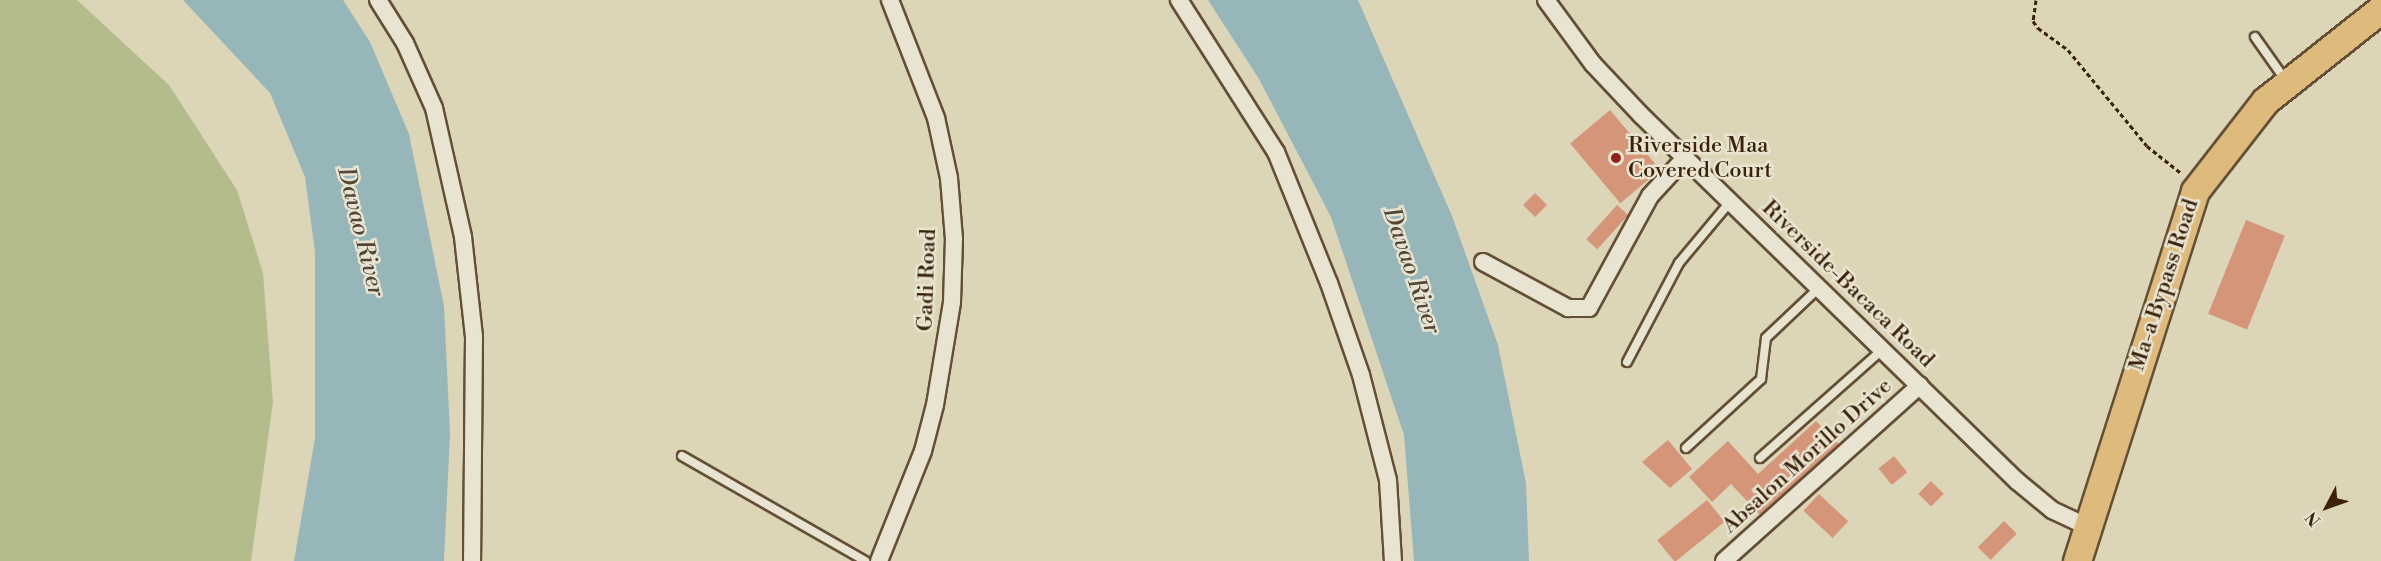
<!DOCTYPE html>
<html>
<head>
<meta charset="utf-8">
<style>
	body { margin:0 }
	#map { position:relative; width:2381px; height:561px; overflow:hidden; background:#ddd5b8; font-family:"Libre Bodoni",serif }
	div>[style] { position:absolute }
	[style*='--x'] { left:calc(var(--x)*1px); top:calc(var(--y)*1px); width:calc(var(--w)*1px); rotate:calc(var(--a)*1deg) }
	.green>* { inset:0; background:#b4bc8c }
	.water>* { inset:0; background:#97b6ba }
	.building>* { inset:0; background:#d59579; transform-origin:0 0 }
	.path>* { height:3px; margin-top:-1.5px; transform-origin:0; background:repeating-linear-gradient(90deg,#3b220a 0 4.5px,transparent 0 7.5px) }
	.roads { filter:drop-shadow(2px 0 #644f36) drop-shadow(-2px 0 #644f36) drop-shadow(0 2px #644f36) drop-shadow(0 -2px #644f36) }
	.service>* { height:8px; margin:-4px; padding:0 4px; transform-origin:4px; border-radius:4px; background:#e9e4d1 }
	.minor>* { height:16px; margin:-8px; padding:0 8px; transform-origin:8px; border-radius:8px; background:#e9e4d1 }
	.primary>* { height:27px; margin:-13.5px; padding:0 13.5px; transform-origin:13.5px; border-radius:13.5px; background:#deba7c }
	.dots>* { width:16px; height:16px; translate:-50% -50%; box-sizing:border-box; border:3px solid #e9e4d1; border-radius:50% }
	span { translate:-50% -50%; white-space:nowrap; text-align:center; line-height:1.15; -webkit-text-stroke:5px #e9e4d1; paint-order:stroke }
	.poi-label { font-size:22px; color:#3b220a }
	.left { translate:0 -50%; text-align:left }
	.street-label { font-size:22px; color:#3b220a }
	.water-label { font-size:24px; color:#524736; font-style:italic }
	.north { position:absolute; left:2297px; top:477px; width:60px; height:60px; -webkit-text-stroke:4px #e9e4d1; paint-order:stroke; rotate:229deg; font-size:16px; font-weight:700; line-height:24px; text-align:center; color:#3b220a }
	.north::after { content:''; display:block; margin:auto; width:21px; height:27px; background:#3b220a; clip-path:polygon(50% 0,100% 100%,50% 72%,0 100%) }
</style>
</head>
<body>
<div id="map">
	<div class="green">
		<div style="clip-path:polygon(0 0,77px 0,169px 85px,237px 190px,263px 273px,273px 402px,251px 561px,0 561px)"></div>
	</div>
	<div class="water">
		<div style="clip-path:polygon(183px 0,343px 0,370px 42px,409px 134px,444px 306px,450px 433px,444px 561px,294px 561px,315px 438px,315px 252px,305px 177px,270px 93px)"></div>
		<div style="clip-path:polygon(1208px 0,1358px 0,1452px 216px,1498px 345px,1526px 483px,1529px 561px,1414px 561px,1404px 435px,1331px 217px,1259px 79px)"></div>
	</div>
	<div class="building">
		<div style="left:1610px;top:110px;width:78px;height:52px;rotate:50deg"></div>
		<div style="left:1535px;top:193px;width:17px;height:17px;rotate:45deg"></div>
		<div style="left:1617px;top:205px;width:15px;height:46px;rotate:42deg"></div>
		<div style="left:2246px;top:220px;width:42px;height:101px;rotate:22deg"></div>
		<div style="clip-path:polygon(1816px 421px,1839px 444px,1760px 515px,1731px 484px,1712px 502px,1689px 477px,1728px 441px,1758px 474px)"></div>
		<div style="clip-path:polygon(1668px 440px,1692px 469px,1670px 488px,1642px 462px)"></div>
		<div style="left:1894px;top:456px;width:21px;height:20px;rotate:51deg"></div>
		<div style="left:1931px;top:481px;width:18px;height:18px;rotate:45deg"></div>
		<div style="left:1819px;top:494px;width:40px;height:23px;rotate:43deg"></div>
		<div style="left:1707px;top:500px;width:28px;height:64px;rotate:51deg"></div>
		<div style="left:2004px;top:521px;width:18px;height:37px;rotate:45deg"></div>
	</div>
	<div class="path">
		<div style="--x:2036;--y:0;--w:21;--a:98"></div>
		<div style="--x:2033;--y:21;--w:9;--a:54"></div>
		<div style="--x:2038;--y:28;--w:37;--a:36"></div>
		<div style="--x:2068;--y:50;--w:124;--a:50.5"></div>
		<div style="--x:2147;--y:146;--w:43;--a:38.5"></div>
	</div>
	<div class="roads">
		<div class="service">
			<div style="--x:2255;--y:37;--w:54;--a:54.8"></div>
			<div style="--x:1627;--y:362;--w:112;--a:-62.3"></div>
			<div style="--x:1679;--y:263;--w:80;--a:-50.1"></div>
			<div style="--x:1686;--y:448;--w:102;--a:-42.6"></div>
			<div style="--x:1761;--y:379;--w:41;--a:-83"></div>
			<div style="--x:1766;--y:338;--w:74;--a:-43.4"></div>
			<div style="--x:682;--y:456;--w:211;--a:29.8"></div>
			<div style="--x:1760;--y:458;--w:164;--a:-41.5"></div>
		</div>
		<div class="minor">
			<div style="--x:378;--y:0;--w:51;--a:57.9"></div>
			<div style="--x:405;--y:43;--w:71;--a:66"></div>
			<div style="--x:434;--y:108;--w:132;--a:77.3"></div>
			<div style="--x:463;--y:237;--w:101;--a:83.7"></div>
			<div style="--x:474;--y:337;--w:224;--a:90.5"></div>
			<div style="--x:1179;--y:0;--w:180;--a:57.5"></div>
			<div style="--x:1276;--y:152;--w:141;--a:68"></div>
			<div style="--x:1329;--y:283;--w:97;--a:70.8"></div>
			<div style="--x:1361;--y:375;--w:108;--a:75.6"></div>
			<div style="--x:1388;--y:480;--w:81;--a:86.5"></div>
			<div style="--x:1546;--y:0;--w:79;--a:53.7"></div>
			<div style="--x:1593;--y:64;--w:70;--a:46.7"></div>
			<div style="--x:1641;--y:115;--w:525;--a:44.23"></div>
			<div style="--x:2017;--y:481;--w:45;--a:39.6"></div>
			<div style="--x:2052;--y:510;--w:40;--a:25"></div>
			<div style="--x:1483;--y:262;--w:97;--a:28.4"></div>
			<div style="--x:1568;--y:308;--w:21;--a:0"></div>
			<div style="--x:1589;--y:308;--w:128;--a:-61.4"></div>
			<div style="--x:1650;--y:196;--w:52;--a:-47.4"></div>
			<div style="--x:879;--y:561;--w:118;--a:-68.2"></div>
			<div style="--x:923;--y:451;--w:48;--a:-75.4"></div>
			<div style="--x:935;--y:405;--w:104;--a:-80.6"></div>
			<div style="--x:952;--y:302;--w:63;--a:-88.2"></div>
			<div style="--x:954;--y:239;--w:61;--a:-94.7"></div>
			<div style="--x:949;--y:178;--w:61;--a:-102.2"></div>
			<div style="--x:936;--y:118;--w:127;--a:-111.3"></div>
			<div style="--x:1724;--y:561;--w:263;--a:-41.9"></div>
		</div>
		<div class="primary">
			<div style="--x:2077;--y:561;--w:388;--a:-72.3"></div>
			<div style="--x:2195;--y:191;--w:114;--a:-52.1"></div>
			<div style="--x:2265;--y:101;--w:148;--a:-38.4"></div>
		</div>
	</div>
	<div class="dots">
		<div style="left:1616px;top:158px;background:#8f2418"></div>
	</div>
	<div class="poi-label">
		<span class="left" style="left:1628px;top:158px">Riverside Maa<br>Covered Court</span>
	</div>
	<div class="street-label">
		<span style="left:927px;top:280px;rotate:-88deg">Gadi Road</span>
		<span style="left:1848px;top:284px;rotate:44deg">Riverside-Bacaca Road</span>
		<span style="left:2164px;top:285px;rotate:-72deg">Ma-a Bypass Road</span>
		<span style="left:1807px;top:456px;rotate:-42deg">Absalon Morillo Drive</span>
	</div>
	<div class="water-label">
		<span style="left:360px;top:232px;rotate:76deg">Davao River</span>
		<span style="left:1411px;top:271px;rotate:71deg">Davao River</span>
	</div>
	<div class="north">N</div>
</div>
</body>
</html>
